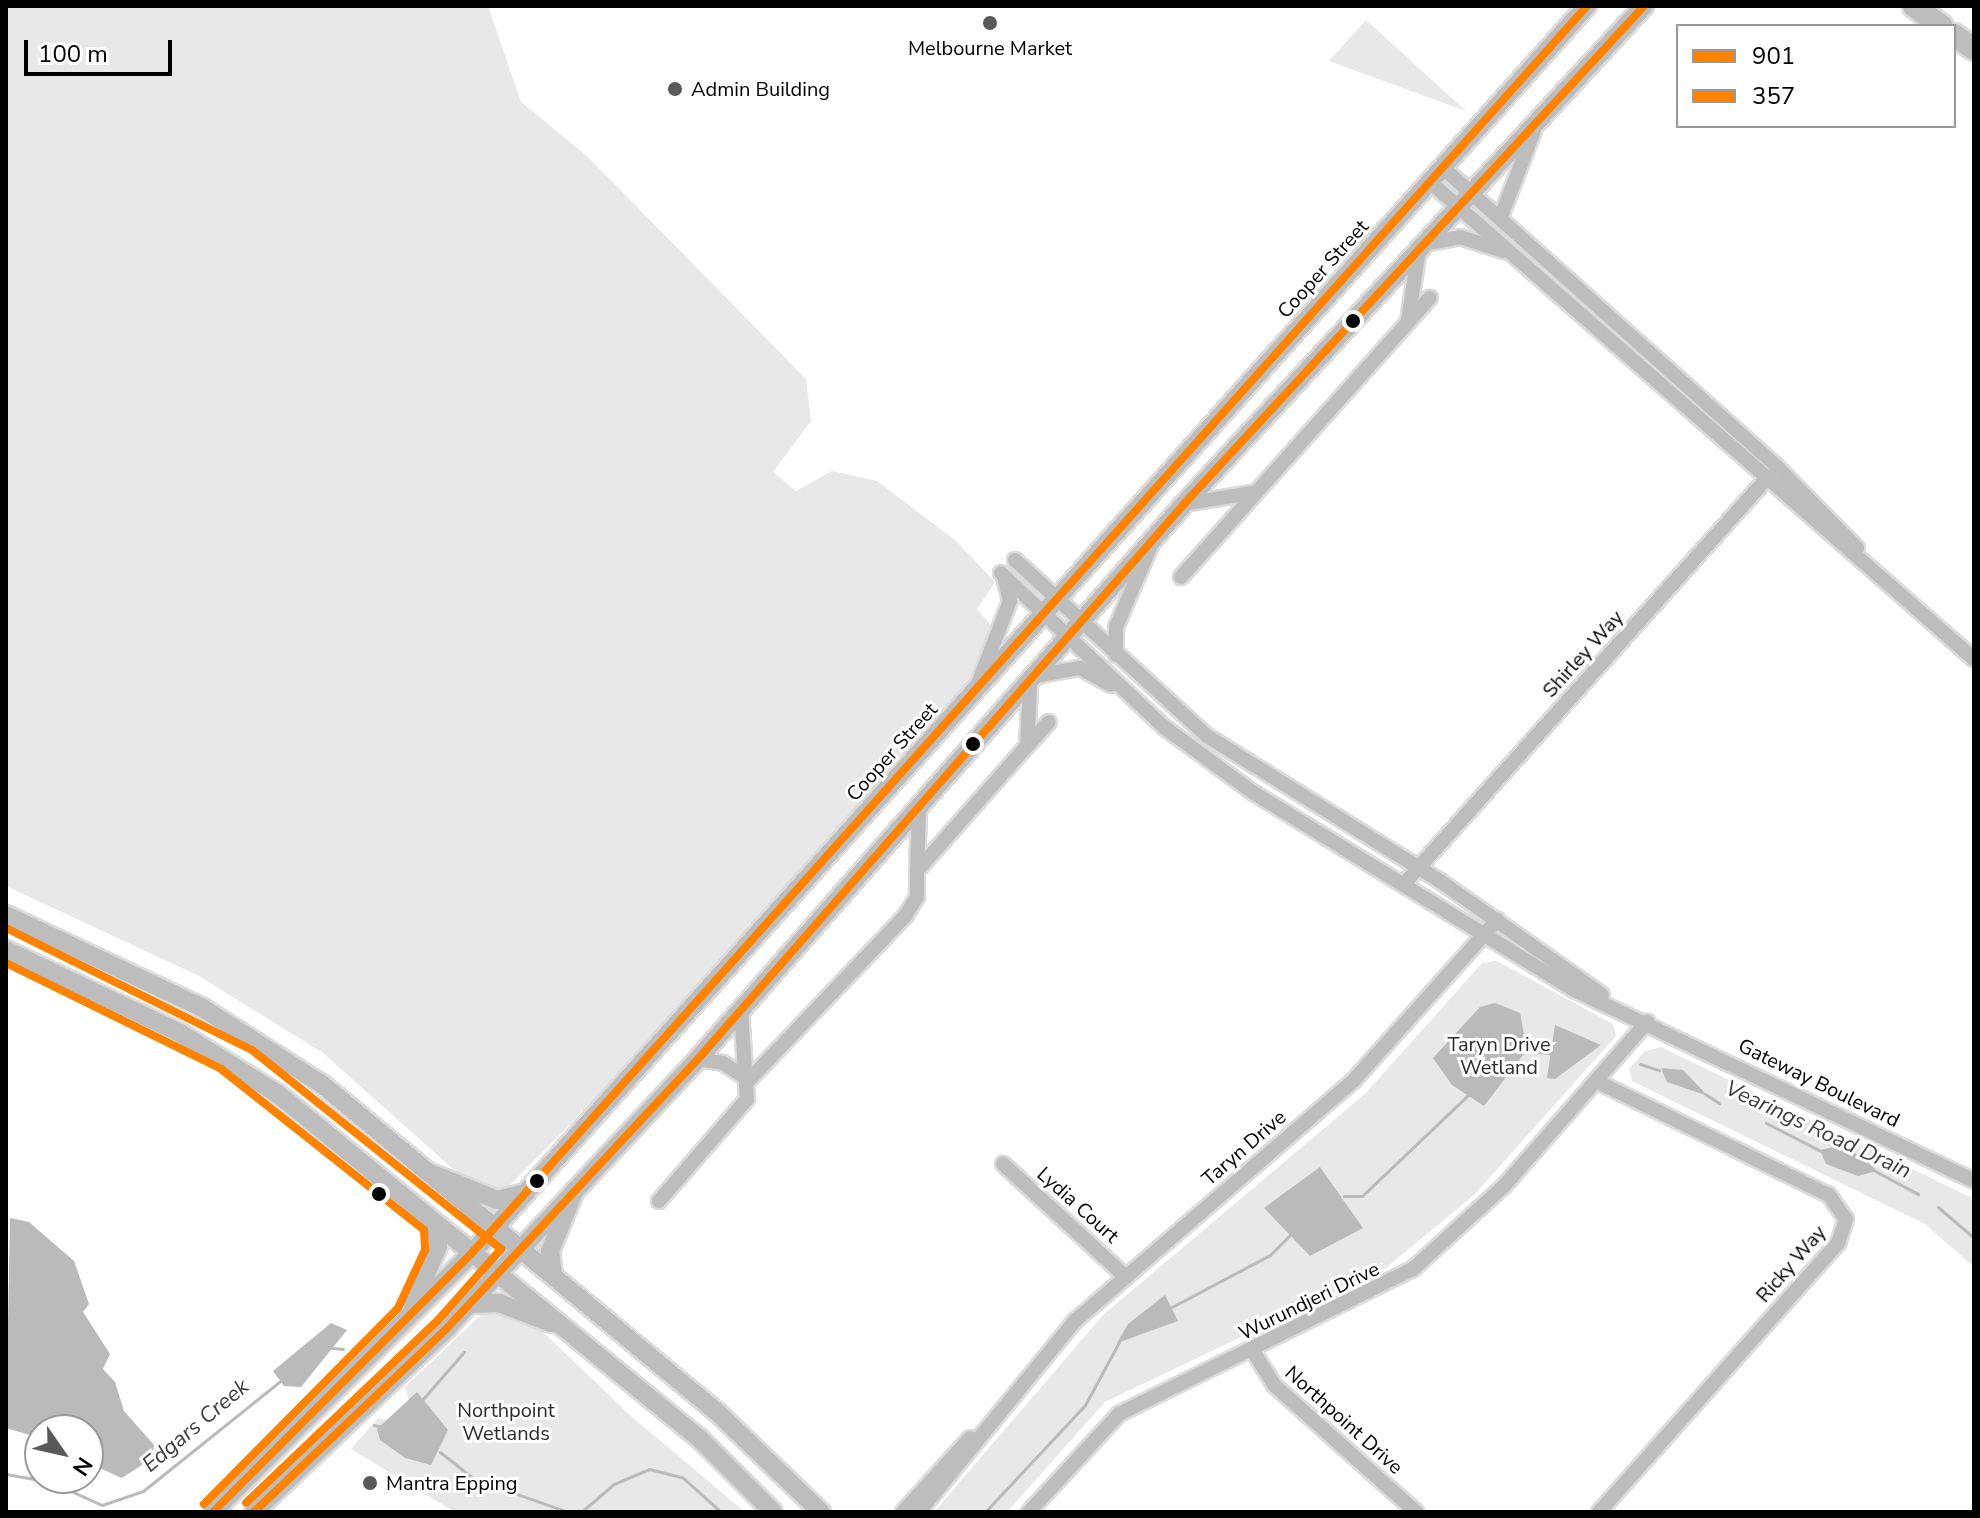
<!DOCTYPE html>
<html>
<head>
<meta charset="utf-8">
<style>
	body { margin:0 }
	#map { position:relative; width:1980px; height:1518px; overflow:hidden; background:#fff; font-family:"Nunito Sans",sans-serif }
	div>[style] { position:absolute }
	[style*='--x'] { left:calc(var(--x)*1px); top:calc(var(--y)*1px); width:calc(var(--w)*1px); rotate:calc(var(--a)*1deg) }
	.green>* { inset:0; background:#e8e8e8 }
	.water>* { inset:0; background:#bababa }
	.stream>* { height:3px; margin:-1.5px; padding:0 1.5px; transform-origin:1.5px; border-radius:1.5px; background:#bababa }
	.roads { filter:drop-shadow(2px 0 #dbdbdb) drop-shadow(-2px 0 #dbdbdb) drop-shadow(0 2px #dbdbdb) drop-shadow(0 -2px #dbdbdb) }
	.minor>* { height:14px; margin:-7px; padding:0 7px; transform-origin:7px; border-radius:7px; background:#bdbdbd }
	.major>* { height:18px; margin:-9px; padding:0 9px; transform-origin:9px; border-radius:9px; background:#bdbdbd }
	.highway>* { height:22px; margin:-11px; padding:0 11px; transform-origin:11px; border-radius:11px; background:#bdbdbd }
	.bus-1>* { height:8px; margin:-4px; padding:0 4px; transform-origin:4px; border-radius:4px; background:#ff8200 }
	.bus-2>* { height:8px; margin:-4px; padding:0 4px; transform-origin:4px; border-radius:4px; background:#ff8200 }
	.dots>* { width:22px; height:22px; translate:-50% -50%; box-sizing:border-box; border:4px solid #fff; border-radius:50% }
	span { translate:-50% -50%; white-space:nowrap; text-align:center; line-height:1.15; -webkit-text-stroke:6px #fff; paint-order:stroke }
	.poi-label { font-size:20px; color:#000 }
	.left { translate:0 -50%; text-align:left }
	.street-label { font-size:20px; color:#000 }
	.park-label { font-size:20px; color:#2c2c2c }
	.water-label { font-size:22px; color:#3d3d3d; font-style:italic }
	.frame { position:absolute; inset:0; border:8px solid #000; pointer-events:none }
	.legend { position:absolute; left:1676px; top:24px; width:280px; height:104px; box-sizing:border-box; background:#fff; border:2px solid #999; margin:0; padding:10px 14px; list-style:none; font-size:24px; color:#000 }
	.legend li { display:flex; align-items:center; gap:16px; height:40px }
	.legend b { width:40px; border:2px solid #999 }
	.north { position:absolute; left:24px; top:1414px; width:80px; height:80px; box-sizing:border-box; background:#fff; border:2px solid #999; border-radius:50%; rotate:124deg; font-size:22px; font-weight:700; line-height:32px; text-align:center; color:#000 }
	.north::after { content:''; display:block; margin:auto; width:28px; height:36px; background:#595959; clip-path:polygon(50% 0,100% 100%,50% 72%,0 100%) }
	.scale { position:absolute; left:24px; top:40px; width:148px; height:36px; box-sizing:border-box; border:4px solid #000; border-top:0; padding-left:10px; font-size:24px; line-height:28px; white-space:nowrap; color:#000; -webkit-text-stroke:6px #fff; paint-order:stroke }
</style>
</head>
<body>
<div id="map">
	<div class="green">
		<div style="clip-path:polygon(6px 6px,488px 6px,521px 102px,587px 156px,806px 379px,811px 421px,773px 472px,796px 491px,832px 471px,877px 481px,955px 540px,995px 582px,977px 609px,994px 629px,968px 684px,635px 1058px,501px 1194px,453px 1169px,323px 1053px,199px 976px,6px 886px)"></div>
		<div style="clip-path:polygon(1366px 20px,1466px 111px,1329px 61px)"></div>
		<div style="clip-path:polygon(1497px 961px,1613px 1024px,1616px 1036px,1475px 1194px,1386px 1268px,1105px 1402px,1007px 1512px,934px 1512px,1103px 1315px,1366px 1093px,1482px 963px)"></div>
		<div style="clip-path:polygon(1661px 1047px,1974px 1199px,1974px 1267px,1925px 1224px,1632px 1081px,1629px 1069px,1645px 1051px)"></div>
		<div style="clip-path:polygon(503px 1294px,632px 1417px,745px 1512px,455px 1512px,351px 1449px,378px 1418px,416px 1425px,405px 1387px)"></div>
	</div>
	<div class="water">
		<div style="clip-path:polygon(1495px 1003px,1520px 1013px,1527px 1050px,1484px 1106px,1452px 1085px,1433px 1058px,1480px 1007px)"></div>
		<div style="clip-path:polygon(1555px 1025px,1601px 1045px,1555px 1079px,1547px 1078px)"></div>
		<div style="clip-path:polygon(1661px 1068px,1683px 1070px,1708px 1096px,1667px 1082px)"></div>
		<div style="clip-path:polygon(1838px 1146px,1863px 1157px,1877px 1171px,1858px 1176px,1826px 1164px,1820px 1150px)"></div>
		<div style="clip-path:polygon(1320px 1167px,1363px 1228px,1310px 1256px,1264px 1208px)"></div>
		<div style="clip-path:polygon(10px 1218px,29px 1222px,74px 1261px,89px 1304px,83px 1312px,110px 1354px,103px 1369px,115px 1382px,124px 1411px,154px 1445px,151px 1459px,122px 1478px,88px 1463px,88px 1430px,40px 1430px,40px 1438px,6px 1428px)"></div>
		<div style="clip-path:polygon(1165px 1295px,1178px 1321px,1117px 1343px,1128px 1324px)"></div>
		<div style="clip-path:polygon(331px 1323px,347px 1330px,301px 1387px,284px 1386px,273px 1371px)"></div>
		<div style="clip-path:polygon(417px 1392px,448px 1430px,431px 1465px,405px 1458px,380px 1440px,377px 1429px)"></div>
	</div>
	<div class="stream">
		<div style="--x:1527;--y:1050;--w:28;--a:8"></div>
		<div style="--x:1640;--y:1064;--w:20;--a:18"></div>
		<div style="--x:1705;--y:1094;--w:17;--a:33"></div>
		<div style="--x:1766;--y:1123;--w:64;--a:27"></div>
		<div style="--x:1875;--y:1171;--w:49;--a:28.1"></div>
		<div style="--x:1344;--y:1196;--w:18;--a:0"></div>
		<div style="--x:1362;--y:1196;--w:146;--a:-43.6"></div>
		<div style="--x:1938;--y:1207;--w:48;--a:40.7"></div>
		<div style="--x:1168;--y:1309;--w:115;--a:-27.9"></div>
		<div style="--x:1270;--y:1255;--w:30;--a:-45"></div>
		<div style="--x:332;--y:1348;--w:11;--a:5"></div>
		<div style="--x:422;--y:1400;--w:64;--a:-48.8"></div>
		<div style="--x:374;--y:1425;--w:9;--a:13"></div>
		<div style="--x:440;--y:1452;--w:43;--a:38.5"></div>
		<div style="--x:474;--y:1479;--w:100;--a:19.3"></div>
		<div style="--x:6;--y:1474;--w:46;--a:10.1"></div>
		<div style="--x:51;--y:1482;--w:56;--a:24.3"></div>
		<div style="--x:102;--y:1505;--w:43;--a:-18.9"></div>
		<div style="--x:143;--y:1491;--w:179;--a:-38.7"></div>
		<div style="--x:581;--y:1512;--w:43;--a:-40.3"></div>
		<div style="--x:614;--y:1484;--w:38;--a:-23"></div>
		<div style="--x:649;--y:1469;--w:34;--a:14"></div>
		<div style="--x:682;--y:1477;--w:52;--a:41.9"></div>
		<div style="--x:985;--y:1512;--w:146;--a:-46.9"></div>
		<div style="--x:1085;--y:1405;--w:72;--a:-61.6"></div>
	</div>
	<div class="roads">
		<div class="minor">
			<div style="--x:1442;--y:167;--w:450;--a:41.8"></div>
			<div style="--x:1777;--y:467;--w:114;--a:45.4"></div>
			<div style="--x:1430;--y:182;--w:724;--a:41.25"></div>
			<div style="--x:1500;--y:219;--w:94;--a:-68.9"></div>
			<div style="--x:1430;--y:243;--w:31;--a:-11"></div>
			<div style="--x:1460;--y:237;--w:46;--a:17.7"></div>
			<div style="--x:1408;--y:321;--w:66;--a:-81.3"></div>
			<div style="--x:1184;--y:504;--w:68;--a:-9.3"></div>
			<div style="--x:1015;--y:560;--w:260;--a:42.5"></div>
			<div style="--x:1207;--y:736;--w:274;--a:31.9"></div>
			<div style="--x:1440;--y:881;--w:198;--a:35.1"></div>
			<div style="--x:1001;--y:573;--w:224;--a:43.4"></div>
			<div style="--x:1164;--y:727;--w:112;--a:36.3"></div>
			<div style="--x:1254;--y:793;--w:374;--a:31.6"></div>
			<div style="--x:1572;--y:989;--w:445;--a:25.5"></div>
			<div style="--x:1181;--y:577;--w:374;--a:-48.3"></div>
			<div style="--x:1116;--y:655;--w:28;--a:-90"></div>
			<div style="--x:1116;--y:627;--w:86;--a:-66.7"></div>
			<div style="--x:1040;--y:675;--w:41;--a:-9.9"></div>
			<div style="--x:1080;--y:668;--w:35;--a:29"></div>
			<div style="--x:979;--y:681;--w:86;--a:-68.8"></div>
			<div style="--x:1010;--y:601;--w:21;--a:-104"></div>
			<div style="--x:1028;--y:745;--w:31;--a:-48"></div>
			<div style="--x:917;--y:871;--w:61;--a:-88.1"></div>
			<div style="--x:1404;--y:884;--w:547;--a:-48.18"></div>
			<div style="--x:698;--y:1059;--w:25;--a:9"></div>
			<div style="--x:723;--y:1063;--w:31;--a:33"></div>
			<div style="--x:749;--y:1080;--w:228;--a:-46.4"></div>
			<div style="--x:906;--y:915;--w:21;--a:-59"></div>
			<div style="--x:917;--y:897;--w:26;--a:-90"></div>
			<div style="--x:917;--y:871;--w:167;--a:-48.7"></div>
			<div style="--x:1027;--y:746;--w:60;--a:-87.1"></div>
			<div style="--x:1596;--y:1081;--w:259;--a:26.1"></div>
			<div style="--x:1829;--y:1195;--w:29;--a:55"></div>
			<div style="--x:1846;--y:1219;--w:25;--a:108"></div>
			<div style="--x:1838;--y:1243;--w:360;--a:131.6"></div>
			<div style="--x:1003;--y:1164;--w:167;--a:42.6"></div>
			<div style="--x:659;--y:1201;--w:135;--a:-49.2"></div>
			<div style="--x:747;--y:1099;--w:88;--a:-93.9"></div>
			<div style="--x:1253;--y:1351;--w:40;--a:58"></div>
			<div style="--x:1274;--y:1385;--w:191;--a:41.8"></div>
			<div style="--x:903;--y:1512;--w:100;--a:-47.8"></div>
			<div style="--x:919;--y:1512;--w:247;--a:-50.8"></div>
			<div style="--x:1075;--y:1321;--w:369;--a:-40.8"></div>
			<div style="--x:1354;--y:1080;--w:215;--a:-48.2"></div>
			<div style="--x:1029;--y:1512;--w:133;--a:-47.4"></div>
			<div style="--x:1119;--y:1414;--w:328;--a:-26.3"></div>
			<div style="--x:1413;--y:1269;--w:123;--a:-42.4"></div>
			<div style="--x:1504;--y:1186;--w:218;--a:-48.9"></div>
		</div>
		<div class="major">
			<div style="--x:6;--y:915;--w:216;--a:25.3"></div>
			<div style="--x:201;--y:1007;--w:145;--a:32.6"></div>
			<div style="--x:323;--y:1085;--w:513;--a:39.71"></div>
			<div style="--x:718;--y:1413;--w:143;--a:43.9"></div>
			<div style="--x:6;--y:950;--w:193;--a:25.5"></div>
			<div style="--x:180;--y:1033;--w:115;--a:31.9"></div>
			<div style="--x:278;--y:1094;--w:545;--a:39.27"></div>
			<div style="--x:700;--y:1439;--w:103;--a:45"></div>
			<div style="--x:433;--y:1174;--w:69;--a:22.1"></div>
			<div style="--x:497;--y:1200;--w:25;--a:-14"></div>
			<div style="--x:553;--y:1275;--w:24;--a:-97"></div>
			<div style="--x:550;--y:1251;--w:66;--a:-67.7"></div>
			<div style="--x:470;--y:1304;--w:29;--a:-2"></div>
			<div style="--x:499;--y:1303;--w:56;--a:21"></div>
			<div style="--x:413;--y:1305;--w:64;--a:-67"></div>
			<div style="--x:438;--y:1246;--w:22;--a:-95"></div>
			<div style="--x:213;--y:1512;--w:365;--a:-45"></div>
			<div style="--x:471;--y:1254;--w:1674;--a:-48.2"></div>
			<div style="--x:254;--y:1512;--w:267;--a:-43.6"></div>
			<div style="--x:447;--y:1328;--w:368;--a:-47"></div>
			<div style="--x:698;--y:1059;--w:738;--a:-48.79"></div>
			<div style="--x:1184;--y:504;--w:678;--a:-47.27"></div>
		</div>
		<div class="highway">
			<div style="--x:1914;--y:6;--w:34;--a:36"></div>
			<div style="--x:1954;--y:35;--w:24;--a:35"></div>
		</div>
	</div>
	<div class="bus-1">
		<div style="--x:213;--y:1512;--w:365;--a:-45"></div>
		<div style="--x:471;--y:1254;--w:1674;--a:-48.2"></div>
		<div style="--x:254;--y:1512;--w:267;--a:-43.6"></div>
		<div style="--x:447;--y:1328;--w:368;--a:-47"></div>
		<div style="--x:698;--y:1059;--w:738;--a:-48.79"></div>
		<div style="--x:1184;--y:504;--w:678;--a:-47.27"></div>
	</div>
	<div class="bus-2">
		<div style="--x:6;--y:928;--w:275;--a:26.4"></div>
		<div style="--x:252;--y:1050;--w:319;--a:38.6"></div>
		<div style="--x:501;--y:1249;--w:95;--a:131.6"></div>
		<div style="--x:438;--y:1320;--w:265;--a:136.4"></div>
		<div style="--x:6;--y:963;--w:240;--a:26.2"></div>
		<div style="--x:221;--y:1069;--w:259;--a:38.4"></div>
		<div style="--x:424;--y:1230;--w:20;--a:87"></div>
		<div style="--x:425;--y:1250;--w:64;--a:115"></div>
		<div style="--x:398;--y:1308;--w:276;--a:134.7"></div>
	</div>
	<div class="dots">
		<div style="left:990px;top:23px;background:#595959"></div>
		<div style="left:675px;top:89px;background:#595959"></div>
		<div style="left:1353px;top:321px;background:#000"></div>
		<div style="left:973px;top:744px;background:#000"></div>
		<div style="left:537px;top:1181px;background:#000"></div>
		<div style="left:379px;top:1194px;background:#000"></div>
		<div style="left:370px;top:1483px;background:#595959"></div>
	</div>
	<div class="poi-label">
		<span style="left:990px;top:48px">Melbourne Market</span>
		<span class="left" style="left:691px;top:89px">Admin Building</span>
		<span class="left" style="left:386px;top:1483px">Mantra Epping</span>
	</div>
	<div class="street-label">
		<span style="left:1323px;top:269px;rotate:-48deg">Cooper Street</span>
		<span style="left:1583px;top:654px;rotate:-48deg">Shirley Way</span>
		<span style="left:892px;top:752px;rotate:-48deg">Cooper Street</span>
		<span style="left:1819px;top:1083px;rotate:26deg">Gateway Boulevard</span>
		<span style="left:1244px;top:1148px;rotate:-41deg">Taryn Drive</span>
		<span style="left:1078px;top:1205px;rotate:42deg">Lydia Court</span>
		<span style="left:1791px;top:1264px;rotate:-49deg">Ricky Way</span>
		<span style="left:1309px;top:1301px;rotate:-26deg">Wurundjeri Drive</span>
		<span style="left:1344px;top:1420px;rotate:42deg">Northpoint Drive</span>
	</div>
	<div class="park-label">
		<span style="left:1499px;top:1056px">Taryn Drive<br>Wetland</span>
		<span style="left:506px;top:1422px">Northpoint<br>Wetlands</span>
	</div>
	<div class="water-label">
		<span style="left:1818px;top:1130px;rotate:25deg">Vearings Road Drain</span>
		<span style="left:196px;top:1426px;rotate:-40deg">Edgars Creek</span>
	</div>
	<div class="frame"></div>
	<ul class="legend">
	<li><b style="height:10px;background:#ff8200"></b>901</li>
	<li><b style="height:10px;background:#ff8200"></b>357</li>
	</ul>
	<div class="north">N</div>
	<div class="scale">100 m</div>
</div>
</body>
</html>
